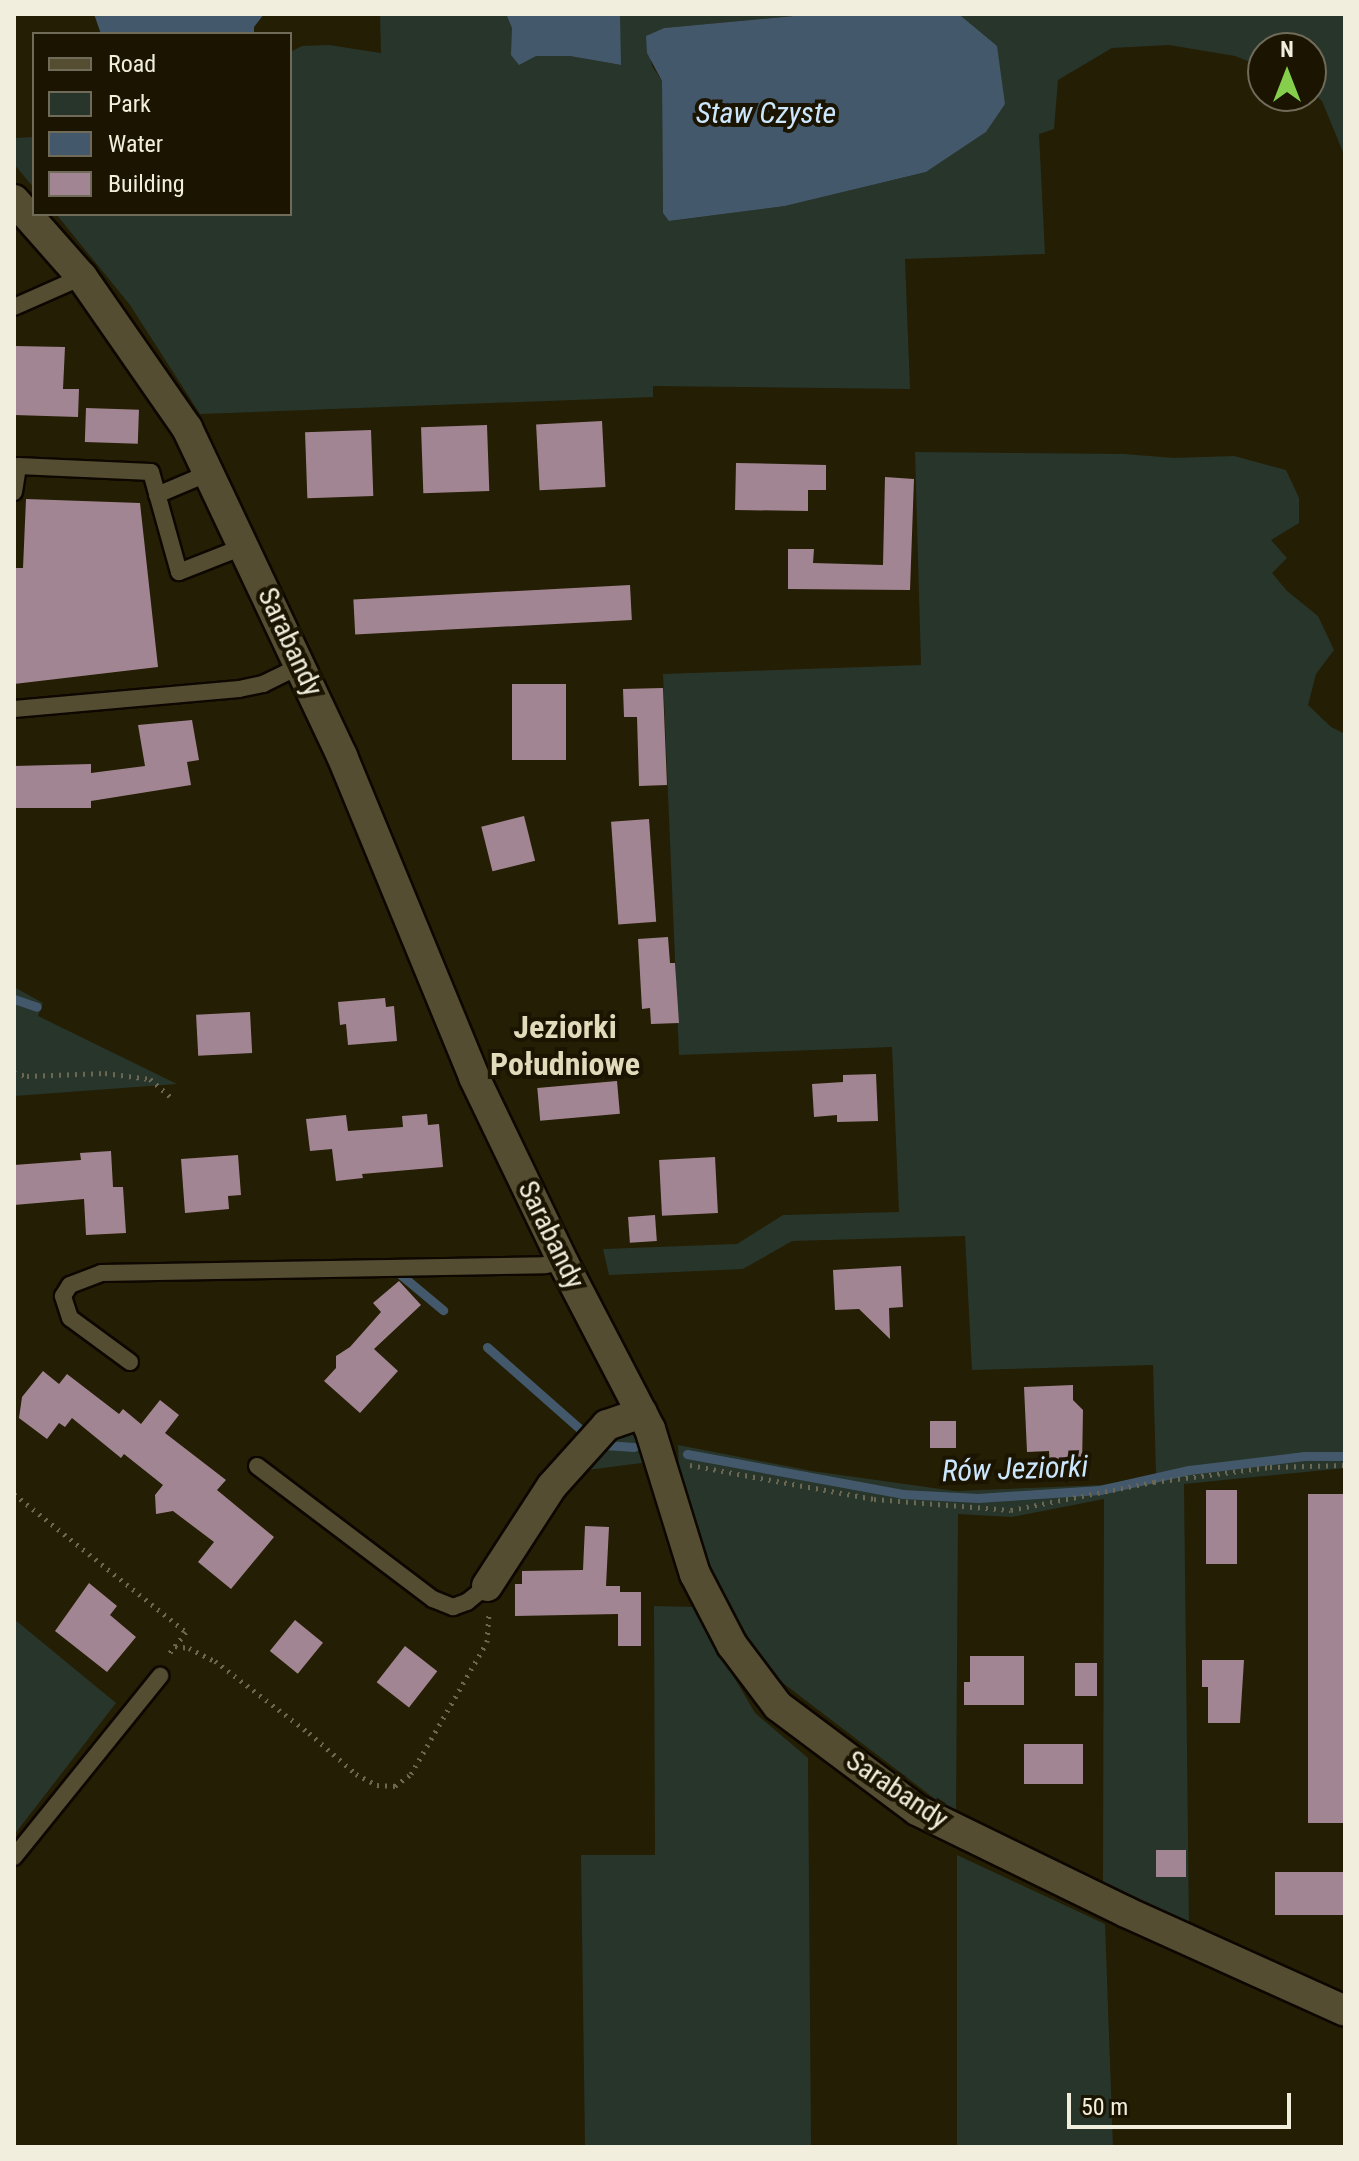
<!DOCTYPE html>
<html>
<head>
<meta charset="utf-8">
<style>
	body { margin:0 }
	#map { position:relative; width:1359px; height:2161px; overflow:hidden; background:#241e04; font-family:"Roboto Condensed",sans-serif }
	div>[style] { position:absolute }
	[style*='--x'] { left:calc(var(--x)*1px); top:calc(var(--y)*1px); width:calc(var(--w)*1px); rotate:calc(var(--a)*1deg) }
	.green>* { inset:0; background:#28352b }
	.water>* { inset:0; background:#43596b }
	.stream>* { height:9px; margin:-4.5px; padding:0 4.5px; transform-origin:4.5px; border-radius:4.5px; background:#43596b }
	.building>* { inset:0; background:#a28592; transform-origin:0 0 }
	.path>* { height:5px; margin-top:-2.5px; transform-origin:0; background:repeating-linear-gradient(90deg,#6c6750 0 2px,transparent 0 8px) }
	.roads { filter:drop-shadow(2px 0 #0d0700) drop-shadow(-2px 0 #0d0700) drop-shadow(0 2px #0d0700) drop-shadow(0 -2px #0d0700) }
	.lane>* { height:16px; margin:-8px; padding:0 8px; transform-origin:8px; border-radius:8px; background:#544d32 }
	.street>* { height:30px; margin:-15px; padding:0 15px; transform-origin:15px; border-radius:15px; background:#544d32 }
	span { translate:-50% -50%; white-space:nowrap; text-align:center; line-height:1.15; -webkit-text-stroke:8px #1a1400; paint-order:stroke }
	.street-label { font-size:28px; color:#f1eede }
	.water-label { font-size:30px; color:#cbe6fd; font-style:italic }
	.quarter-label { font-size:32px; color:#e1dabb; font-weight:700 }
	.frame { position:absolute; inset:0; border:16px solid #f1eede; pointer-events:none }
	.legend { position:absolute; left:32px; top:32px; width:260px; height:184px; box-sizing:border-box; background:#1a1400; border:2px solid #706b59; margin:0; padding:10px 14px; list-style:none; font-size:24px; color:#f1eede }
	.legend li { display:flex; align-items:center; gap:16px; height:40px }
	.legend b { width:40px; border:2px solid #706b59 }
	.north { position:absolute; left:1247px; top:32px; width:80px; height:80px; box-sizing:border-box; background:#1a1400; border:2px solid #706b59; border-radius:50%; rotate:0deg; font-size:22px; font-weight:700; line-height:32px; text-align:center; color:#f1eede }
	.north::after { content:''; display:block; margin:auto; width:28px; height:36px; background:#85cf4c; clip-path:polygon(50% 0,100% 100%,50% 72%,0 100%) }
	.scale { position:absolute; left:1067px; top:2093px; width:224px; height:36px; box-sizing:border-box; border:4px solid #f1eede; border-top:0; padding-left:10px; font-size:24px; line-height:28px; white-space:nowrap; color:#f1eede; -webkit-text-stroke:6px #1a1400; paint-order:stroke }
</style>
</head>
<body>
<div id="map">
	<div class="green">
		<div style="clip-path:polygon(380px 14px,506px 14px,512px 28px,512px 55px,571px 56px,620px 65px,620px 14px,815px 14px,664px 28px,647px 36px,652px 66px,662px 81px,663px 213px,670px 221px,785px 206px,926px 172px,986px 132px,1005px 103px,961px 16px,954px 14px,1345px 14px,1345px 157px,1322px 101px,1311px 91px,1311px 48px,1263px 48px,1263px 67px,1235px 56px,1169px 45px,1112px 48px,1058px 80px,1054px 129px,1039px 134px,1045px 254px,905px 259px,910px 389px,653px 386px,653px 397px,200px 414px,130px 305px,56px 214px,290px 214px,290px 52px,302px 46px,329px 45px,381px 53px)"></div>
		<div style="clip-path:polygon(34px 137px,34px 188px,14px 164px,14px 138px)"></div>
		<div style="clip-path:polygon(915px 452px,1124px 454px,1174px 458px,1234px 456px,1286px 470px,1299px 498px,1299px 523px,1271px 540px,1287px 558px,1272px 573px,1287px 591px,1318px 616px,1334px 650px,1316px 674px,1308px 705px,1331px 727px,1345px 734px,1345px 1468px,1184px 1484px,1189px 1929px,1103px 1884px,1104px 1499px,1012px 1517px,958px 1514px,956px 1815px,775px 1677px,743px 1635px,709px 1567px,679px 1470px,678px 1445px,812px 1471px,955px 1491px,1101px 1485px,1156px 1475px,1153px 1365px,972px 1370px,965px 1236px,792px 1241px,743px 1269px,609px 1275px,603px 1249px,737px 1244px,783px 1215px,899px 1212px,892px 1047px,679px 1055px,663px 674px,921px 665px)"></div>
		<div style="clip-path:polygon(14px 987px,43px 1003px,38px 1016px,177px 1084px,14px 1096px)"></div>
		<div style="clip-path:polygon(632px 1424px,649px 1462px,580px 1471px,581px 1463px)"></div>
		<div style="clip-path:polygon(654px 1606px,693px 1607px,755px 1713px,808px 1758px,811px 2147px,585px 2147px,581px 1855px,655px 1855px)"></div>
		<div style="clip-path:polygon(14px 1619px,116px 1703px,14px 1835px)"></div>
		<div style="clip-path:polygon(957px 1855px,1105px 1924px,1113px 2147px,957px 2147px)"></div>
	</div>
	<div class="water">
		<div style="clip-path:polygon(94px 14px,264px 14px,254px 27px,254px 34px,101px 34px)"></div>
		<div style="clip-path:polygon(506px 14px,620px 14px,621px 65px,570px 56px,536px 56px,519px 65px,511px 55px,512px 28px)"></div>
		<div style="clip-path:polygon(815px 14px,961px 16px,997px 46px,1005px 104px,986px 132px,926px 172px,785px 206px,669px 221px,663px 213px,662px 81px,647px 53px,646px 36px,664px 28px)"></div>
	</div>
	<div class="stream">
		<div style="--x:14;--y:999;--w:24;--a:19"></div>
		<div style="--x:401;--y:1275;--w:55;--a:39.8"></div>
		<div style="--x:487;--y:1347;--w:125;--a:41.4"></div>
		<div style="--x:604;--y:1445;--w:30;--a:4"></div>
		<div style="--x:687;--y:1454;--w:219;--a:10.5"></div>
		<div style="--x:902;--y:1494;--w:76;--a:3"></div>
		<div style="--x:978;--y:1498;--w:122;--a:-3.8"></div>
		<div style="--x:1100;--y:1490;--w:91;--a:-12.7"></div>
		<div style="--x:1189;--y:1470;--w:116;--a:-6.9"></div>
		<div style="--x:1304;--y:1456;--w:41;--a:0"></div>
	</div>
	<div class="building">
		<div style="clip-path:polygon(14px 346px,65px 347px,63px 389px,79px 389px,78px 417px,14px 415px)"></div>
		<div style="left:86px;top:408px;width:53px;height:34px;rotate:2deg"></div>
		<div style="left:602px;top:421px;width:66px;height:66px;rotate:87deg"></div>
		<div style="left:487px;top:425px;width:66px;height:66px;rotate:88deg"></div>
		<div style="left:371px;top:430px;width:66px;height:66px;rotate:88deg"></div>
		<div style="clip-path:polygon(736px 463px,826px 465px,826px 490px,808px 490px,808px 511px,735px 510px)"></div>
		<div style="clip-path:polygon(885px 477px,914px 479px,910px 590px,788px 589px,788px 549px,814px 549px,813px 563px,883px 565px)"></div>
		<div style="clip-path:polygon(26px 499px,140px 503px,158px 667px,14px 684px,14px 568px,23px 568px)"></div>
		<div style="left:630px;top:585px;width:35px;height:277px;rotate:87deg"></div>
		<div style="left:512px;top:684px;width:54px;height:76px"></div>
		<div style="clip-path:polygon(663px 688px,667px 785px,639px 786px,637px 717px,624px 717px,623px 689px)"></div>
		<div style="clip-path:polygon(192px 720px,199px 760px,187px 762px,191px 785px,91px 801px,91px 808px,14px 808px,14px 766px,91px 764px,91px 773px,145px 766px,138px 725px)"></div>
		<div style="left:524px;top:816px;width:46px;height:44px;rotate:76deg"></div>
		<div style="left:649px;top:819px;width:103px;height:38px;rotate:86deg"></div>
		<div style="clip-path:polygon(668px 937px,670px 963px,675px 963px,679px 1023px,651px 1024px,650px 1008px,642px 1009px,638px 939px)"></div>
		<div style="clip-path:polygon(385px 998px,386px 1007px,394px 1006px,397px 1041px,348px 1045px,346px 1024px,340px 1025px,338px 1002px)"></div>
		<div style="left:250px;top:1012px;width:41px;height:54px;rotate:87deg"></div>
		<div style="clip-path:polygon(876px 1074px,878px 1121px,837px 1122px,837px 1115px,814px 1117px,812px 1084px,843px 1082px,843px 1075px)"></div>
		<div style="left:617px;top:1081px;width:33px;height:80px;rotate:85deg"></div>
		<div style="clip-path:polygon(427px 1114px,428px 1125px,439px 1124px,443px 1167px,362px 1174px,363px 1178px,336px 1181px,332px 1149px,310px 1151px,306px 1119px,346px 1115px,348px 1131px,403px 1127px,402px 1116px)"></div>
		<div style="clip-path:polygon(111px 1151px,113px 1187px,123px 1187px,126px 1233px,86px 1235px,84px 1199px,14px 1205px,14px 1165px,81px 1160px,80px 1153px)"></div>
		<div style="clip-path:polygon(238px 1155px,241px 1195px,228px 1196px,229px 1209px,185px 1213px,181px 1159px)"></div>
		<div style="left:715px;top:1157px;width:56px;height:56px;rotate:87deg"></div>
		<div style="left:655px;top:1215px;width:26px;height:27px;rotate:86deg"></div>
		<div style="clip-path:polygon(901px 1266px,903px 1307px,889px 1308px,890px 1339px,859px 1309px,835px 1310px,833px 1270px)"></div>
		<div style="clip-path:polygon(399px 1281px,421px 1305px,374px 1349px,398px 1371px,360px 1413px,324px 1381px,336px 1368px,336px 1356px,350px 1347px,381px 1312px,373px 1303px)"></div>
		<div style="clip-path:polygon(43px 1371px,59px 1384px,67px 1374px,119px 1414px,123px 1409px,141px 1424px,160px 1400px,179px 1415px,165px 1433px,226px 1480px,217px 1490px,274px 1537px,231px 1589px,198px 1562px,214px 1542px,173px 1511px,156px 1514px,155px 1495px,163px 1485px,124px 1454px,121px 1458px,72px 1418px,65px 1427px,59px 1423px,47px 1439px,19px 1418px,22px 1397px)"></div>
		<div style="clip-path:polygon(1073px 1385px,1073px 1400px,1083px 1410px,1082px 1466px,1050px 1467px,1049px 1451px,1027px 1452px,1024px 1387px)"></div>
		<div style="left:930px;top:1421px;width:26px;height:27px"></div>
		<div style="left:1206px;top:1490px;width:31px;height:74px"></div>
		<div style="left:1308px;top:1494px;width:37px;height:329px"></div>
		<div style="clip-path:polygon(585px 1526px,609px 1527px,606px 1586px,620px 1586px,620px 1592px,641px 1592px,641px 1646px,618px 1646px,618px 1614px,515px 1616px,515px 1584px,522px 1584px,522px 1571px,583px 1570px)"></div>
		<div style="clip-path:polygon(89px 1583px,117px 1606px,110px 1615px,136px 1637px,107px 1672px,55px 1631px)"></div>
		<div style="left:295px;top:1620px;width:36px;height:40px;rotate:39deg"></div>
		<div style="left:405px;top:1646px;width:41px;height:46px;rotate:38deg"></div>
		<div style="clip-path:polygon(970px 1656px,1024px 1656px,1024px 1705px,964px 1705px,964px 1682px,970px 1682px)"></div>
		<div style="clip-path:polygon(1202px 1660px,1244px 1660px,1240px 1723px,1208px 1723px,1208px 1687px,1202px 1687px)"></div>
		<div style="left:1075px;top:1663px;width:22px;height:33px"></div>
		<div style="left:1083px;top:1744px;width:40px;height:59px;rotate:90deg"></div>
		<div style="left:1156px;top:1850px;width:30px;height:27px"></div>
		<div style="left:1345px;top:1872px;width:43px;height:70px;rotate:90deg"></div>
	</div>
	<div class="path">
		<div style="--x:14;--y:1073;--w:13;--a:13"></div>
		<div style="--x:27;--y:1076;--w:78;--a:-2.2"></div>
		<div style="--x:105;--y:1073;--w:45;--a:7.6"></div>
		<div style="--x:150;--y:1079;--w:29;--a:41"></div>
		<div style="--x:690;--y:1465;--w:187;--a:10.5"></div>
		<div style="--x:874;--y:1499;--w:137;--a:4.6"></div>
		<div style="--x:1011;--y:1510;--w:146;--a:-11.1"></div>
		<div style="--x:1154;--y:1482;--w:117;--a:-7.4"></div>
		<div style="--x:1270;--y:1467;--w:75;--a:-1.5"></div>
		<div style="--x:14;--y:1494;--w:221;--a:38.7"></div>
		<div style="--x:186;--y:1632;--w:31;--a:128"></div>
		<div style="--x:175;--y:1646;--w:14;--a:8"></div>
		<div style="--x:189;--y:1648;--w:29;--a:27"></div>
		<div style="--x:215;--y:1661;--w:118;--a:37.5"></div>
		<div style="--x:309;--y:1733;--w:62;--a:41.1"></div>
		<div style="--x:356;--y:1774;--w:24;--a:28"></div>
		<div style="--x:377;--y:1785;--w:18;--a:3"></div>
		<div style="--x:395;--y:1786;--w:20;--a:-37"></div>
		<div style="--x:411;--y:1774;--w:152;--a:-60.1"></div>
		<div style="--x:487;--y:1642;--w:29;--a:-86"></div>
	</div>
	<div class="roads">
		<div class="lane">
			<div style="--x:14;--y:307;--w:74;--a:-23.8"></div>
			<div style="--x:14;--y:492;--w:26;--a:-81"></div>
			<div style="--x:18;--y:466;--w:133;--a:2.6"></div>
			<div style="--x:151;--y:472;--w:104;--a:74.4"></div>
			<div style="--x:179;--y:572;--w:71;--a:-21.5"></div>
			<div style="--x:157;--y:495;--w:56;--a:-22.9"></div>
			<div style="--x:14;--y:709;--w:226;--a:-5.1"></div>
			<div style="--x:239;--y:689;--w:25;--a:-12"></div>
			<div style="--x:263;--y:684;--w:43;--a:-26"></div>
			<div style="--x:130;--y:1362;--w:74;--a:-143.7"></div>
			<div style="--x:70;--y:1318;--w:23;--a:-108"></div>
			<div style="--x:63;--y:1296;--w:13;--a:-58"></div>
			<div style="--x:70;--y:1285;--w:33;--a:-21"></div>
			<div style="--x:101;--y:1273;--w:444;--a:-1"></div>
			<div style="--x:545;--y:1265;--w:18;--a:-9"></div>
			<div style="--x:257;--y:1466;--w:221;--a:37.1"></div>
			<div style="--x:433;--y:1599;--w:22;--a:22"></div>
			<div style="--x:453;--y:1607;--w:15;--a:-20"></div>
			<div style="--x:467;--y:1602;--w:26;--a:-39"></div>
			<div style="--x:14;--y:1857;--w:233;--a:-51.1"></div>
		</div>
		<div class="street">
			<div style="--x:14;--y:200;--w:103;--a:48.6"></div>
			<div style="--x:82;--y:277;--w:184;--a:55.2"></div>
			<div style="--x:187;--y:428;--w:363;--a:64.7"></div>
			<div style="--x:342;--y:756;--w:347;--a:67.6"></div>
			<div style="--x:474;--y:1077;--w:205;--a:64.3"></div>
			<div style="--x:563;--y:1262;--w:188;--a:62.5"></div>
			<div style="--x:650;--y:1429;--w:152;--a:72.8"></div>
			<div style="--x:695;--y:1574;--w:80;--a:62.5"></div>
			<div style="--x:732;--y:1645;--w:76;--a:53"></div>
			<div style="--x:778;--y:1706;--w:174;--a:36.8"></div>
			<div style="--x:917;--y:1810;--w:233;--a:26"></div>
			<div style="--x:1126;--y:1912;--w:240;--a:24.3"></div>
			<div style="--x:487;--y:1586;--w:119;--a:-57"></div>
			<div style="--x:552;--y:1486;--w:82;--a:-48"></div>
			<div style="--x:607;--y:1425;--w:37;--a:-19"></div>
		</div>
	</div>
	<div class="street-label">
		<span style="left:290px;top:642px;rotate:65deg">Sarabandy</span>
		<span style="left:551px;top:1235px;rotate:64deg">Sarabandy</span>
		<span style="left:897px;top:1790px;rotate:34deg">Sarabandy</span>
	</div>
	<div class="water-label">
		<span style="left:766px;top:113px">Staw Czyste</span>
		<span style="left:1015px;top:1469px;rotate:-2deg">Rów Jeziorki</span>
	</div>
	<div class="quarter-label">
		<span style="left:565px;top:1046px">Jeziorki<br>Południowe</span>
	</div>
	<div class="frame"></div>
	<ul class="legend">
	<li><b style="height:10px;background:#544d32"></b>Road</li>
	<li><b style="height:22px;background:#28352b"></b>Park</li>
	<li><b style="height:22px;background:#43596b"></b>Water</li>
	<li><b style="height:22px;background:#a28592"></b>Building</li>
	</ul>
	<div class="north">N</div>
	<div class="scale">50 m</div>
</div>
</body>
</html>
